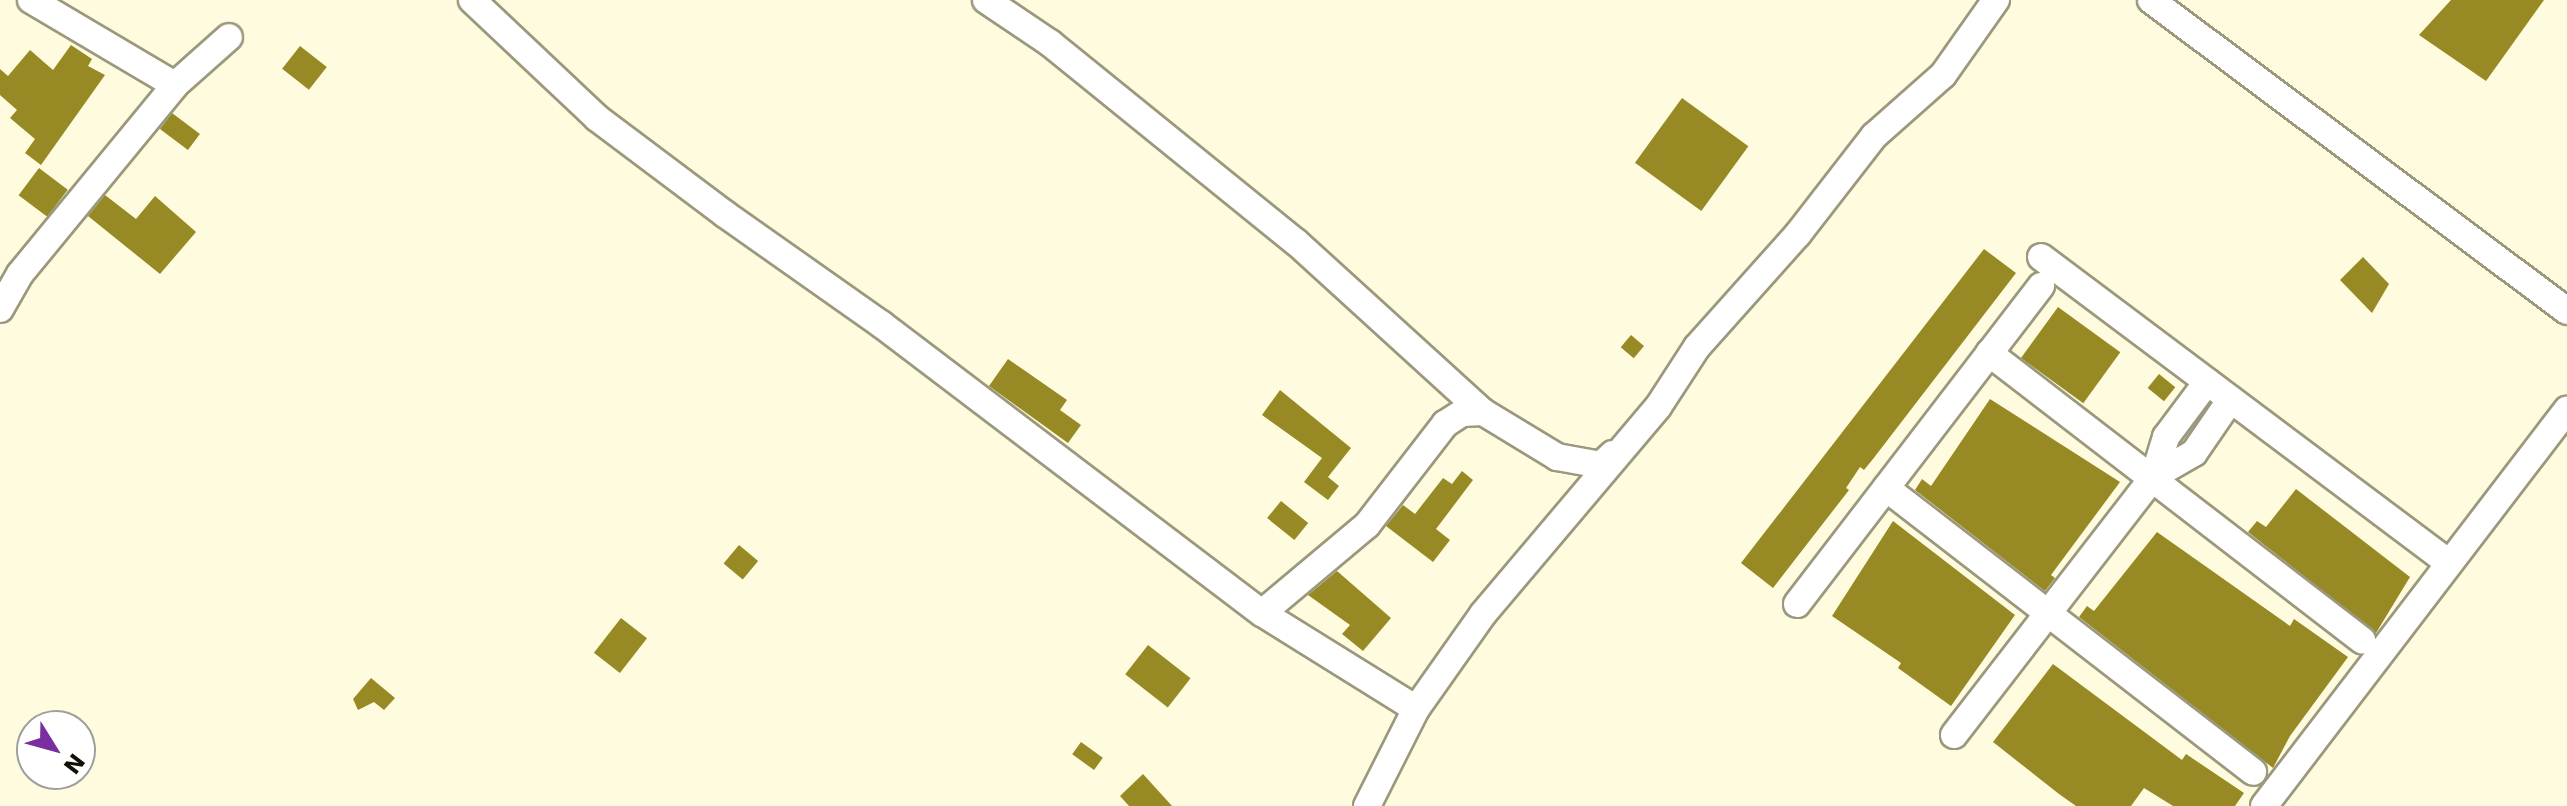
<!DOCTYPE html>
<html>
<head>
<meta charset="utf-8">
<style>
	body { margin:0 }
	#map { position:relative; width:2567px; height:806px; overflow:hidden; background:#fefbde; font-family:"DejaVu Sans",sans-serif }
	div>[style] { position:absolute }
	[style*='--x'] { left:calc(var(--x)*1px); top:calc(var(--y)*1px); width:calc(var(--w)*1px); rotate:calc(var(--a)*1deg) }
	.building>* { inset:0; background:#978a25; transform-origin:0 0 }
	.roads { filter:drop-shadow(2px 0 #9b987d) drop-shadow(-2px 0 #9b987d) drop-shadow(0 2px #9b987d) drop-shadow(0 -2px #9b987d) }
	.minor>* { height:26px; margin:-13px; padding:0 13px; transform-origin:13px; border-radius:13px; background:#fff }
	span { translate:-50% -50%; white-space:nowrap; text-align:center; line-height:1.15; -webkit-text-stroke:6px #fff; paint-order:stroke }
	.north { position:absolute; left:16px; top:710px; width:80px; height:80px; box-sizing:border-box; background:#fff; border:2px solid #a09f9c; border-radius:50%; rotate:127deg; font-size:22px; font-weight:700; line-height:32px; text-align:center; color:#121007 }
	.north::after { content:''; display:block; margin:auto; width:28px; height:36px; background:#7a2ea0; clip-path:polygon(50% 0,100% 100%,50% 72%,0 100%) }
</style>
</head>
<body>
<div id="map">
	<div class="building">
		<div style="clip-path:polygon(2451px 0,2544px 0,2486px 81px,2419px 35px)"></div>
		<div style="clip-path:polygon(71px 45px,92px 59px,88px 66px,105px 75px,41px 165px,25px 153px,35px 139px,10px 118px,17px 110px,0 95px,0 69px,8px 76px,30px 50px,53px 70px)"></div>
		<div style="left:300px;top:46px;width:34px;height:29px;rotate:38deg"></div>
		<div style="left:1682px;top:98px;width:82px;height:80px;rotate:36deg"></div>
		<div style="left:172px;top:113px;width:35px;height:20px;rotate:37deg"></div>
		<div style="left:39px;top:168px;width:36px;height:34px;rotate:37deg"></div>
		<div style="clip-path:polygon(105px 195px,136px 219px,155px 196px,196px 232px,160px 274px,88px 216px)"></div>
		<div style="clip-path:polygon(1984px 249px,2016px 273px,1873px 459px,1864px 470px,1860px 467px,1846px 488px,1849px 490px,1773px 588px,1741px 563px)"></div>
		<div style="clip-path:polygon(2363px 257px,2389px 284px,2372px 313px,2340px 280px)"></div>
		<div style="left:2058px;top:307px;width:77px;height:63px;rotate:36deg"></div>
		<div style="left:1631px;top:335px;width:17px;height:16px;rotate:40deg"></div>
		<div style="clip-path:polygon(1008px 359px,1067px 400px,1060px 410px,1081px 425px,1068px 443px,989px 386px)"></div>
		<div style="left:2159px;top:374px;width:21px;height:18px;rotate:39deg"></div>
		<div style="clip-path:polygon(1280px 390px,1351px 448px,1328px 477px,1339px 486px,1328px 500px,1304px 482px,1322px 458px,1262px 415px)"></div>
		<div style="clip-path:polygon(1990px 399px,2120px 482px,2051px 575px,2055px 578px,2045px 591px,1915px 490px,1922px 479px,1931px 486px)"></div>
		<div style="clip-path:polygon(1462px 471px,1473px 480px,1436px 529px,1450px 540px,1433px 562px,1386px 526px,1403px 505px,1415px 514px,1443px 478px,1452px 484px)"></div>
		<div style="clip-path:polygon(2296px 489px,2410px 577px,2376px 633px,2248px 532px,2257px 521px,2266px 527px)"></div>
		<div style="left:1281px;top:501px;width:35px;height:22px;rotate:39deg"></div>
		<div style="clip-path:polygon(1893px 521px,2015px 615px,1951px 706px,1898px 668px,1901px 663px,1832px 616px)"></div>
		<div style="clip-path:polygon(2157px 532px,2290px 626px,2294px 619px,2348px 657px,2290px 736px,2273px 768px,2079px 617px,2087px 606px,2094px 611px)"></div>
		<div style="left:739px;top:545px;width:25px;height:24px;rotate:40deg"></div>
		<div style="clip-path:polygon(1337px 571px,1391px 618px,1363px 651px,1342px 634px,1350px 625px,1308px 595px)"></div>
		<div style="left:621px;top:618px;width:33px;height:44px;rotate:38deg"></div>
		<div style="left:1148px;top:645px;width:54px;height:37px;rotate:38deg"></div>
		<div style="clip-path:polygon(2053px 664px,2182px 760px,2186px 754px,2244px 793px,2235px 806px,2173px 806px,2144px 788px,2131px 806px,2076px 806px,2059px 794px,1993px 742px)"></div>
		<div style="clip-path:polygon(371px 678px,395px 698px,384px 710px,374px 702px,358px 710px,353px 699px)"></div>
		<div style="left:1081px;top:742px;width:27px;height:15px;rotate:36deg"></div>
		<div style="clip-path:polygon(1143px 774px,1172px 806px,1129px 806px,1120px 796px)"></div>
	</div>
	<div class="roads">
		<div class="minor">
			<div style="--x:31;--y:0;--w:167;--a:30.6"></div>
			<div style="--x:472;--y:0;--w:172;--a:43.3"></div>
			<div style="--x:597;--y:118;--w:160;--a:36.9"></div>
			<div style="--x:725;--y:214;--w:191;--a:35.2"></div>
			<div style="--x:881;--y:324;--w:478;--a:37.2"></div>
			<div style="--x:1262;--y:613;--w:181;--a:31.9"></div>
			<div style="--x:986;--y:0;--w:77;--a:33.9"></div>
			<div style="--x:1050;--y:43;--w:316;--a:39"></div>
			<div style="--x:1296;--y:242;--w:253;--a:42.3"></div>
			<div style="--x:1483;--y:412;--w:87;--a:31.3"></div>
			<div style="--x:1557;--y:457;--w:45;--a:10.3"></div>
			<div style="--x:1601;--y:465;--w:16;--a:-43"></div>
			<div style="--x:2151;--y:0;--w:519;--a:36.78"></div>
			<div style="--x:2041;--y:257;--w:510;--a:36.87"></div>
			<div style="--x:0;--y:309;--w:40;--a:-60.3"></div>
			<div style="--x:20;--y:274;--w:244;--a:-50.6"></div>
			<div style="--x:175;--y:85;--w:72;--a:-41.6"></div>
			<div style="--x:1989;--y:353;--w:471;--a:37.6"></div>
			<div style="--x:2154;--y:476;--w:46;--a:-29.9"></div>
			<div style="--x:2194;--y:453;--w:65;--a:-55.6"></div>
			<div style="--x:1886;--y:488;--w:464;--a:37.7"></div>
			<div style="--x:1797;--y:604;--w:401;--a:-52.5"></div>
			<div style="--x:1262;--y:613;--w:137;--a:-40"></div>
			<div style="--x:1367;--y:525;--w:128;--a:-52.3"></div>
			<div style="--x:1445;--y:424;--w:20;--a:-33"></div>
			<div style="--x:1462;--y:413;--w:21;--a:-3"></div>
			<div style="--x:1954;--y:735;--w:327;--a:-52.3"></div>
			<div style="--x:2154;--y:476;--w:41;--a:-72.9"></div>
			<div style="--x:2166;--y:437;--w:69;--a:-53.3"></div>
			<div style="--x:1367;--y:806;--w:109;--a:-63.2"></div>
			<div style="--x:1416;--y:709;--w:116;--a:-54.8"></div>
			<div style="--x:1483;--y:614;--w:271;--a:-49.8"></div>
			<div style="--x:1658;--y:407;--w:72;--a:-57"></div>
			<div style="--x:1697;--y:347;--w:152;--a:-48.2"></div>
			<div style="--x:1798;--y:234;--w:124;--a:-52.2"></div>
			<div style="--x:1874;--y:136;--w:92;--a:-41.5"></div>
			<div style="--x:1943;--y:75;--w:92;--a:-54.8"></div>
			<div style="--x:2264;--y:806;--w:499;--a:-52.6"></div>
		</div>
	</div>
	<div class="north">N</div>
</div>
</body>
</html>
